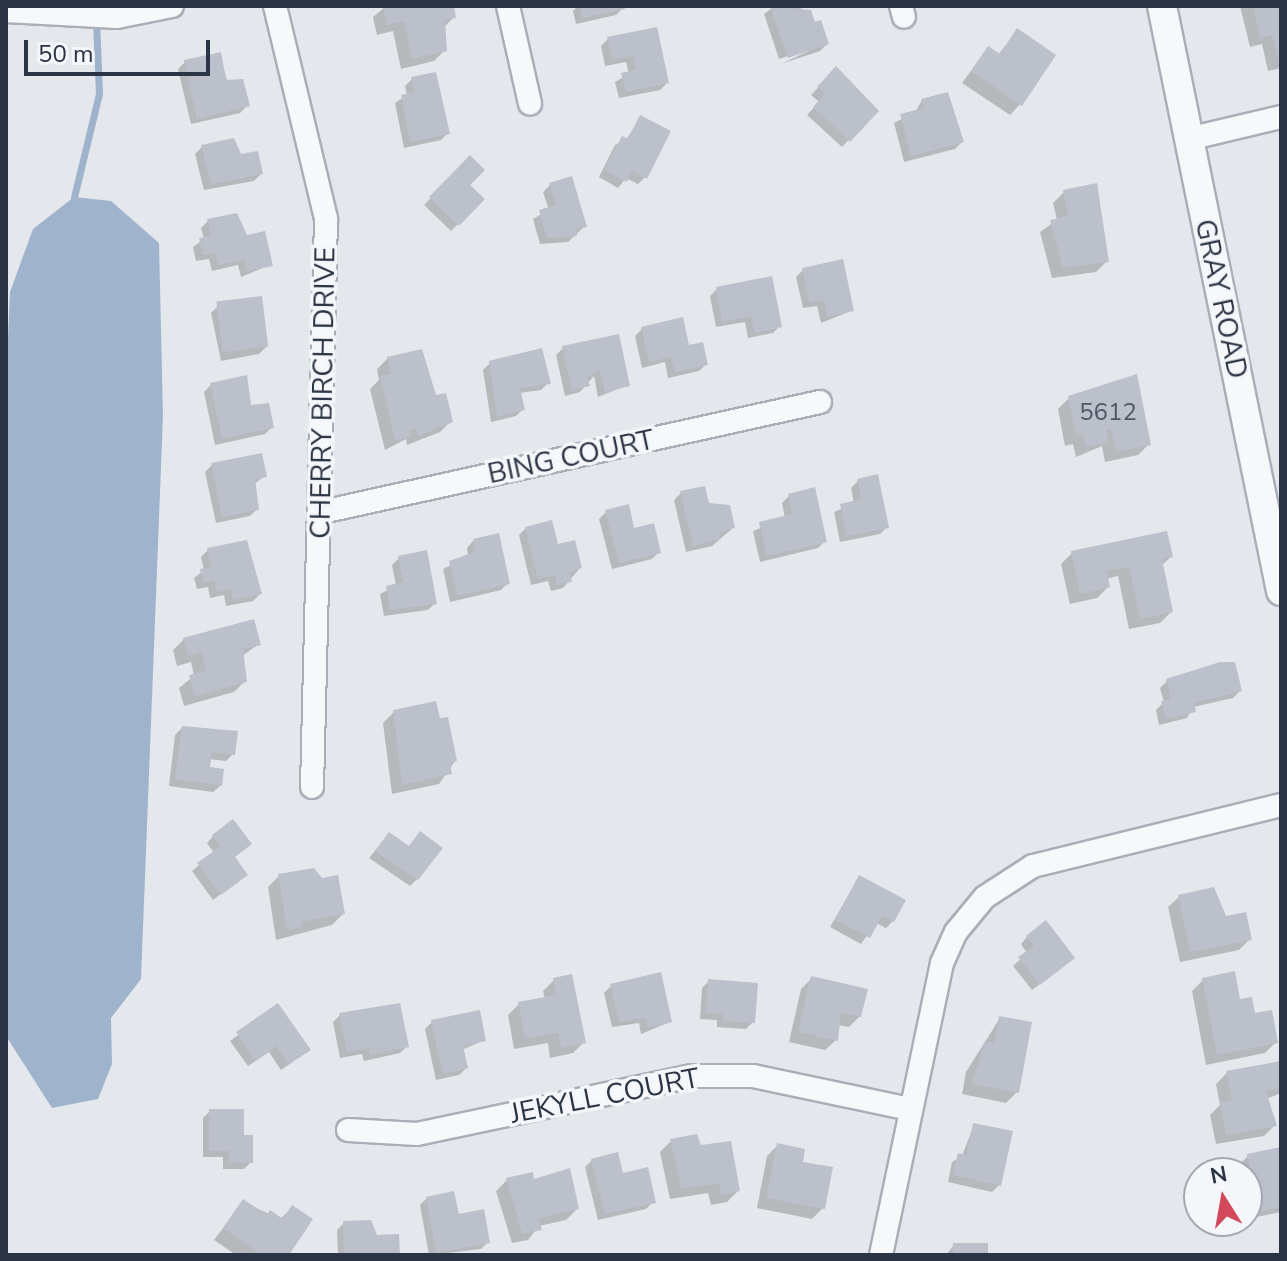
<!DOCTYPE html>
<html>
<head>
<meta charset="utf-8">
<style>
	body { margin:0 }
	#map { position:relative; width:1287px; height:1261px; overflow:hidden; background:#e4e7ec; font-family:"Nunito Sans",sans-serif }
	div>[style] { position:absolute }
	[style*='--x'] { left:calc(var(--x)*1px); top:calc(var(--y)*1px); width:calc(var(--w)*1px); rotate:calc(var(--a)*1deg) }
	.water>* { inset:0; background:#9fb4cc }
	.shadow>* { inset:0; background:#0003 }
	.stream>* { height:7px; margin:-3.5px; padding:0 3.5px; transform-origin:3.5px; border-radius:3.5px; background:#9fb4cc }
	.building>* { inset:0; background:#bbc0ca; transform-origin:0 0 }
	.roads { filter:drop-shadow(2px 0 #a9aeb7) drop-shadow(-2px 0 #a9aeb7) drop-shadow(0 2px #a9aeb7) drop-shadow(0 -2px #a9aeb7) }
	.minor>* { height:22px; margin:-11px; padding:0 11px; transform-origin:11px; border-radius:11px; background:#f7f8fa }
	.tertiary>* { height:28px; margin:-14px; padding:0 14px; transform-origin:14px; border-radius:14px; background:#f7f8fa }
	span { translate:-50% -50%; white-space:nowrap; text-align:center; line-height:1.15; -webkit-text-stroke:7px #f4f6f9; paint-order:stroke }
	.number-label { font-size:24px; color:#4f5766 }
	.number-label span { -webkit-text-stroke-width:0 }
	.street-label { font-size:28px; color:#2b3445 }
	.frame { position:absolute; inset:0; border:8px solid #2b3445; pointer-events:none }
	.north { position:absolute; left:1183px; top:1157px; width:80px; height:80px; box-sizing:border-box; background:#f4f6f9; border:2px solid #a4a8b1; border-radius:50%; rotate:349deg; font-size:22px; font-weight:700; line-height:32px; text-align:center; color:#2b3445 }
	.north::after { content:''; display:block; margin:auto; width:28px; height:36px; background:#d1495b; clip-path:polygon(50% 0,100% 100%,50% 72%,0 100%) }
	.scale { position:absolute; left:24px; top:40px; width:186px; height:36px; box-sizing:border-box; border:4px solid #2b3445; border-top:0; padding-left:10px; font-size:24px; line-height:28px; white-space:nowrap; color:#2b3445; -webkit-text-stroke:6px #f4f6f9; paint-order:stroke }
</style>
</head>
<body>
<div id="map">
	<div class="water">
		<div style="clip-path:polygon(74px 197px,111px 201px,159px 243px,163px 416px,141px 979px,111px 1018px,112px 1064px,98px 1099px,52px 1108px,6px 1036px,6px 383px,10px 292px,33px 229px)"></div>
	</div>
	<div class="shadow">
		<div style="clip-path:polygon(386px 6px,452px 6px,454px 17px,444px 27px,445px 50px,434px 61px,401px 69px,393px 31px,377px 35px,373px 17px)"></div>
		<div style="clip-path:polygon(578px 6px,622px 6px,623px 8px,616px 15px,576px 24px,573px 11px)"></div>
		<div style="clip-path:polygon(775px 6px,799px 6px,827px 44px,820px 51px,781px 64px,821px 45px,779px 59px,764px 14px)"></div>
		<div style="clip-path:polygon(1240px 6px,1281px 6px,1281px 68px,1268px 71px,1262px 44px,1250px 47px)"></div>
		<div style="clip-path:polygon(655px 30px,667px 83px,660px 90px,619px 98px,615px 82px,629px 74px,626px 62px,605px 66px,601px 46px,608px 39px)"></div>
		<div style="clip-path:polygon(1017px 31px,1020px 104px,1010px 115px,962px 83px,988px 48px,998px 55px)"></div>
		<div style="clip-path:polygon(220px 54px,227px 81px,247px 106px,240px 113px,191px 124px,178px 69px,185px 62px)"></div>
		<div style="clip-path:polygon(836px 69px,876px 111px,842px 147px,807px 115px,819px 102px,811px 95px)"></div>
		<div style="clip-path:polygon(412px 79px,448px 133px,441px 140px,404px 148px,395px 103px,407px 95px,405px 86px)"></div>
		<div style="clip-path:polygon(922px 100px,962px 142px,955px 149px,904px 162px,894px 123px,916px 111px)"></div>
		<div style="clip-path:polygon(641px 117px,645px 177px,638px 184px,626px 178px,618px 188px,599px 177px,615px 145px,626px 140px)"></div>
		<div style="clip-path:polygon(202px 147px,240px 156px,261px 174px,254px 181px,204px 190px,195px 154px)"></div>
		<div style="clip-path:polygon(470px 158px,467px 185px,482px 199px,451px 231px,424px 205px)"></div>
		<div style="clip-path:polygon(550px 185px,585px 226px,568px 242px,540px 244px,533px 219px,549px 210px,543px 192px)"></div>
		<div style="clip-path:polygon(1064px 192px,1107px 261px,1096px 272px,1052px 278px,1040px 232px,1057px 220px,1053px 203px)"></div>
		<div style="clip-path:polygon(208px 221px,246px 238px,270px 265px,241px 277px,238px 265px,212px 271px,209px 259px,196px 261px,193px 247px,204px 239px,201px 228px)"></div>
		<div style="clip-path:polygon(803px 270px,851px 311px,821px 323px,817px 306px,803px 308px,796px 277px)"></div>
		<div style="clip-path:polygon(717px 289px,780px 326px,773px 333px,748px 338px,745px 322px,716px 327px,710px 296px)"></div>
		<div style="clip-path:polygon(218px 306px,266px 347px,259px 354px,221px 361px,211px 313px)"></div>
		<div style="clip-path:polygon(642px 329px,688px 347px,706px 364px,699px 371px,668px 378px,665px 362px,642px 368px,635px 336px)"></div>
		<div style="clip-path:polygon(563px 348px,628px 385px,598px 397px,594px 376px,580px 392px,565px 396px,556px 355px)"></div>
		<div style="clip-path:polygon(388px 358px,435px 398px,451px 421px,440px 432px,407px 445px,406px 439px,385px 450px,370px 389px,379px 380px,377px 369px)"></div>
		<div style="clip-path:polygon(490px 363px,548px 383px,541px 390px,519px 393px,523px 409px,516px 416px,491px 422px,483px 370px)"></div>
		<div style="clip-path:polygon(211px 385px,249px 408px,272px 427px,265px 434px,215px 445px,204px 392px)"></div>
		<div style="clip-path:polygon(1069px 398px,1149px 444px,1138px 455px,1105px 462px,1102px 446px,1076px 457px,1073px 444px,1065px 446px,1058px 409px)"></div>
		<div style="clip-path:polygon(212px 465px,265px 476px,254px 484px,257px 509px,250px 516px,216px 523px,205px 472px)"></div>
		<div style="clip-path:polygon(858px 481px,887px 527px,880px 534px,840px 542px,834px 512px,854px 503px,851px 488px)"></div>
		<div style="clip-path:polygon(681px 493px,708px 505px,733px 528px,712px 546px,686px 552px,674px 500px)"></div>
		<div style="clip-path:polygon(789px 496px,825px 541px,818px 548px,760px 562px,753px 531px,785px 518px,782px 503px)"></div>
		<div style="clip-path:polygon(606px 512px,633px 530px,659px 552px,652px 559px,612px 569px,599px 519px)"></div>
		<div style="clip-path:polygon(526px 528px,580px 568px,563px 588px,551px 591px,548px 581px,531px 585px,519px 535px)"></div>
		<div style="clip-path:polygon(473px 541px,508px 583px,501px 590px,450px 602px,443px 569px,468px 556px,467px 548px)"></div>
		<div style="clip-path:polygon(208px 550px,260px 594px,253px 601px,226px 606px,224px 595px,210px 598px,208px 587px,197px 589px,194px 578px,204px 570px,201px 557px)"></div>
		<div style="clip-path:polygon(1072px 553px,1171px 557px,1162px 565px,1171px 612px,1160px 623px,1129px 629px,1118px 576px,1106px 579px,1108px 587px,1097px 598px,1070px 604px,1061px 564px)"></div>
		<div style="clip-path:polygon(399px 558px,435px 603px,428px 610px,384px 616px,380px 594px,396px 586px,392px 565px)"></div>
		<div style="clip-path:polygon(184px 639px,259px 644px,242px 656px,245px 681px,234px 692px,184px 706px,179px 688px,194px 676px,191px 662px,177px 666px,173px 650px)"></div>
		<div style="clip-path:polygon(1167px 681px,1240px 691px,1233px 698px,1193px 707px,1187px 718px,1159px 725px,1156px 710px,1164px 702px,1160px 688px)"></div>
		<div style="clip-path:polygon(394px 712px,455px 761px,439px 784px,392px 794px,383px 723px)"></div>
		<div style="clip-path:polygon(182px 728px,233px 754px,226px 761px,209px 759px,207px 769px,220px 786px,213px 792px,169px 786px,175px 735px)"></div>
		<div style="clip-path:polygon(420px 833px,417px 879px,410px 886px,369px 858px,389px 834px,408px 848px)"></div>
		<div style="clip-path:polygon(213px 836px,246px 875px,213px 900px,192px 871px,214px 853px,207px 843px)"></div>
		<div style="clip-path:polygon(314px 870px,343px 914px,332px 925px,276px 940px,268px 887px,279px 876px)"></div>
		<div style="clip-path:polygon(859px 877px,893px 921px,886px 928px,876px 923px,861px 944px,830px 927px)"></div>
		<div style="clip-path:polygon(1179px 897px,1224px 918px,1250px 939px,1239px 950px,1180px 962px,1168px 907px)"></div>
		<div style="clip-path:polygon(1027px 937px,1065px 965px,1032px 990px,1013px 966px,1027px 953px,1021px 944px)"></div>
		<div style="clip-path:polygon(812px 978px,860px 1016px,849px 1027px,838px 1025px,836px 1040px,825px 1050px,789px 1042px,801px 989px)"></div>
		<div style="clip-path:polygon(554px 980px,584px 1042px,573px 1053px,550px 1058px,548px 1043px,514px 1049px,508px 1015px,519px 1004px,545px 999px,543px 991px)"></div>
		<div style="clip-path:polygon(1203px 980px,1239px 1002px,1276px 1042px,1265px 1053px,1206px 1065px,1192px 991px)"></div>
		<div style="clip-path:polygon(709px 981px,753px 1022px,746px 1029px,717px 1027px,717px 1020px,700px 1019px,702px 988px)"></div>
		<div style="clip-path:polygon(611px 986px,670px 1022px,641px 1034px,639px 1023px,612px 1027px,604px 993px)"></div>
		<div style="clip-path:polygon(278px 1006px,301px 1056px,281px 1070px,269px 1052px,248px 1066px,230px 1041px)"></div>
		<div style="clip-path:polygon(340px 1015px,407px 1046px,400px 1053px,364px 1061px,362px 1054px,340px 1058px,333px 1022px)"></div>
		<div style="clip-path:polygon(1000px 1018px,1017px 1092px,1006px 1103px,962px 1094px,966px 1072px)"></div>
		<div style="clip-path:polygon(432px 1022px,484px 1040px,462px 1050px,466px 1068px,459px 1075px,436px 1080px,425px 1029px)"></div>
		<div style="clip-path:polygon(1281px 1063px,1281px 1093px,1266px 1099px,1275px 1125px,1264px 1136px,1216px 1144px,1210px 1115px,1220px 1105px,1216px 1084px,1227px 1073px)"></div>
		<div style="clip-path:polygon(210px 1111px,242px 1137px,251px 1162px,244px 1169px,223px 1169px,223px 1157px,203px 1157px,203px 1118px)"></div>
		<div style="clip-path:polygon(974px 1125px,999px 1185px,992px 1192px,948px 1182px,952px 1162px,962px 1156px)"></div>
		<div style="clip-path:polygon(671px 1141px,700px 1147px,738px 1191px,727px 1202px,711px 1205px,708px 1193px,670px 1199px,660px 1152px)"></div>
		<div style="clip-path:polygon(778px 1145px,801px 1163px,823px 1208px,812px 1219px,757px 1208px,767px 1156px)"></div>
		<div style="clip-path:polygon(1281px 1149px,1281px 1212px,1252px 1218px,1241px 1163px,1248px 1156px)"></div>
		<div style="clip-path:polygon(592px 1160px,653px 1202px,646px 1209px,598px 1220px,585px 1167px)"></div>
		<div style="clip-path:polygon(507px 1180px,532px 1181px,577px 1209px,566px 1220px,539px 1226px,528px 1240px,512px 1243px,496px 1191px)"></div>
		<div style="clip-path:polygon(427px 1198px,488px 1242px,481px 1249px,429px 1255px,420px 1205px)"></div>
		<div style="clip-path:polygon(243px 1202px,280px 1219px,292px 1208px,286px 1255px,236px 1255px,214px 1240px)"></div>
		<div style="clip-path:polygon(344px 1223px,398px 1255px,338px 1255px,337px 1230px)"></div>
		<div style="clip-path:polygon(953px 1246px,986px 1255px,946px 1255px)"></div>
	</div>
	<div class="stream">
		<div style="--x:74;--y:197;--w:106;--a:-76.4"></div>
		<div style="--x:99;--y:94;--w:76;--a:-92.3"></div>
	</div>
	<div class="building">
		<div style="clip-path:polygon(383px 6px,454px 6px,456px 18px,445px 20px,447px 51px,412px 59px,404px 21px,387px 25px)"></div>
		<div style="clip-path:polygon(580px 6px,624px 6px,625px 9px,582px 18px)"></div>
		<div style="clip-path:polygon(770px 6px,811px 10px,815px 22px,821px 20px,829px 44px,788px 58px)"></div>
		<div style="clip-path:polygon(1253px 6px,1281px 6px,1281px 66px,1272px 35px,1260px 38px)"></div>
		<div style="clip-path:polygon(657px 27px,669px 83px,626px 92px,621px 73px,636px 70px,633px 56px,612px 60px,607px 37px)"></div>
		<div style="clip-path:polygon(1017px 28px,1056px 55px,1022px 106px,971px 71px,988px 46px,1000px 54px)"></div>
		<div style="clip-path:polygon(221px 52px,226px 80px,243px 79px,250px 106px,197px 119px,184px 60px)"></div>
		<div style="clip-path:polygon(836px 66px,879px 111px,850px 142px,813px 107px,825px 94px,817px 87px)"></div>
		<div style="clip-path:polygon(436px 72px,450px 134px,410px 142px,401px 95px,414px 92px,411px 77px)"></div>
		<div style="clip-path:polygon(948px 92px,964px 142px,911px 156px,900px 114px,924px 108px,921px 99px)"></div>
		<div style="clip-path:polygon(640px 115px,671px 131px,647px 179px,632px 171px,627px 182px,604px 170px,622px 136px,628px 139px)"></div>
		<div style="clip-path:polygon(234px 138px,241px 154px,258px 151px,263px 174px,211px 184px,201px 145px)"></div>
		<div style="clip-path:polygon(470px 155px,485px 170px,470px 185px,485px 199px,459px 226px,429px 197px)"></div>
		<div style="clip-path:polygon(572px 176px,587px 227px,575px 230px,577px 236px,547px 238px,539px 210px,556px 205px,549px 183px)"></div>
		<div style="clip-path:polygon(1097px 183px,1109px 262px,1063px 268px,1050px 220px,1068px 216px,1063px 190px)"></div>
		<div style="clip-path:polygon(237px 213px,247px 235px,265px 231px,273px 266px,247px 271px,245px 260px,218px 265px,215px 253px,203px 255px,199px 238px,211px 236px,207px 219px)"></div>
		<div style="clip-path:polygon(843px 259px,854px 311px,827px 317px,824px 300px,809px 303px,802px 268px)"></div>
		<div style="clip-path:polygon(772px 276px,782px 327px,755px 333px,751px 316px,722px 322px,716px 287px)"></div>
		<div style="left:262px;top:296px;width:51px;height:46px;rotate:83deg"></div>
		<div style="clip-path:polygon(683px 317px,689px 345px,703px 342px,708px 365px,675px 372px,671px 357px,649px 362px,641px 327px)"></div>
		<div style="clip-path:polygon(619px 334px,630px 386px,605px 392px,600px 371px,587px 377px,590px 386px,572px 390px,562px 346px)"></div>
		<div style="clip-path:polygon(542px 348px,551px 384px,520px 388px,525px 410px,497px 417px,489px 361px)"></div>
		<div style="clip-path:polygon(422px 349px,436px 395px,446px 393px,453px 422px,418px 436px,416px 428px,409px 430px,411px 437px,395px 440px,380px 376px,391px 374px,387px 357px)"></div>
		<div style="clip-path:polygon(1137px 374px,1151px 445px,1116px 452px,1111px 429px,1106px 430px,1108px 443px,1086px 447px,1084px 435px,1076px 436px,1068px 396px)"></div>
		<div style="clip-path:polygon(247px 375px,251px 405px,269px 403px,274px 428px,222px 439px,210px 383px)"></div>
		<div style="clip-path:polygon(262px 453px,267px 477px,255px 479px,259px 510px,222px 517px,211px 463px)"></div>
		<div style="clip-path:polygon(878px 474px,889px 528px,847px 536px,840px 504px,861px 499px,857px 479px)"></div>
		<div style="clip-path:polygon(705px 486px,709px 503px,730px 505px,735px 528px,719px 532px,721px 539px,693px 546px,680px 491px)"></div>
		<div style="clip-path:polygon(815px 487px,827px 542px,767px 556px,759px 522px,792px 514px,788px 494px)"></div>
		<div style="clip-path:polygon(629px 504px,634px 528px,654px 523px,661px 553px,619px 563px,605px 510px)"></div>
		<div style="clip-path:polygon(552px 520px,558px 544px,575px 540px,582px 568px,569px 572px,572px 582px,557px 585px,555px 575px,538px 579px,525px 527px)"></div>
		<div style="clip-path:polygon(1167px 531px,1173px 557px,1162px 559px,1173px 612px,1140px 619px,1129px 567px,1107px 571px,1110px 587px,1080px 594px,1071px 551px)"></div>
		<div style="clip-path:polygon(499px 533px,510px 584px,457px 596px,449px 561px,475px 552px,473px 539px)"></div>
		<div style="clip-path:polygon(247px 540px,262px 594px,233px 600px,231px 589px,217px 592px,214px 581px,203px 583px,200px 569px,211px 567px,207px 548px)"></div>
		<div style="clip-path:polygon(427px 550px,437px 604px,390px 610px,386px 586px,403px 582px,398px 556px)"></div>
		<div style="clip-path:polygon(254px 619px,261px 645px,243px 649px,247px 682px,195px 696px,189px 675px,206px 671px,201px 652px,188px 656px,183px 638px)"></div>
		<div style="clip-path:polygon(1220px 662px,1235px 662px,1242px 691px,1194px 703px,1196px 712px,1166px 719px,1161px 701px,1171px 699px,1166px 679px)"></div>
		<div style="clip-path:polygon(436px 701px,440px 718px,448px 717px,457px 761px,450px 763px,452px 774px,402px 785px,393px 710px)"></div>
		<div style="clip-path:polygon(182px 726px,238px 731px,235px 755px,212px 752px,210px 767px,224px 769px,222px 786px,175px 779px)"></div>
		<div style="clip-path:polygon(233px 819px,252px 844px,235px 857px,248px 875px,221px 895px,197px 863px,221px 846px,212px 835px)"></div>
		<div style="clip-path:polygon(420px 831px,443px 848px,418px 880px,375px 851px,389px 832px,409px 846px)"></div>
		<div style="clip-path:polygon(314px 868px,322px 878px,338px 875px,345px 914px,301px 922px,302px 927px,287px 930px,278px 874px)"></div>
		<div style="clip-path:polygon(859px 875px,906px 900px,894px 922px,882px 916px,870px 938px,835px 920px)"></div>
		<div style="clip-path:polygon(1214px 887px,1226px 916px,1246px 912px,1252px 940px,1190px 952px,1178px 895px)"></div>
		<div style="clip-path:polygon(1046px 920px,1075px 958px,1040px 985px,1018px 957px,1034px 946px,1026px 936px)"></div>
		<div style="clip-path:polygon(1235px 971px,1240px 999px,1252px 997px,1255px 1013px,1272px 1010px,1278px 1043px,1217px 1055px,1202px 978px)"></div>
		<div style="clip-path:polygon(661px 972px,672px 1022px,648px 1028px,646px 1018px,619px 1022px,610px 984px)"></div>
		<div style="clip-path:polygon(572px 974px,586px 1043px,561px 1048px,558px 1033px,525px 1039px,518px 1002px,556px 995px,553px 978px)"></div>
		<div style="clip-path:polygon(811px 976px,868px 989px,861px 1017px,841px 1013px,838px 1041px,798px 1032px)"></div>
		<div style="clip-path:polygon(708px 979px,758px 983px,755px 1023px,723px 1021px,723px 1013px,706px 1013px)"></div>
		<div style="clip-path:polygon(278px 1003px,311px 1050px,289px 1064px,276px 1046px,255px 1061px,236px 1032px)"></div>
		<div style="clip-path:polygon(400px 1003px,409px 1047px,370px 1055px,369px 1048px,347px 1052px,339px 1013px)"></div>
		<div style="clip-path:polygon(480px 1010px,486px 1041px,463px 1046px,468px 1068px,443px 1074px,431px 1020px)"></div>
		<div style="clip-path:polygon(999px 1016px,1032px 1022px,1019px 1093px,972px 1084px,985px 1041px,994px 1043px)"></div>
		<div style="clip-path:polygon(1281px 1061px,1281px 1089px,1266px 1091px,1277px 1126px,1226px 1135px,1220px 1102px,1232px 1100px,1226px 1071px)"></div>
		<div style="clip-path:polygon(209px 1109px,244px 1109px,244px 1135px,253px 1135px,253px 1163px,229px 1163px,229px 1151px,209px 1151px)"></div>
		<div style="clip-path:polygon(973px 1123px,1013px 1131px,1001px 1186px,953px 1175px,958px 1153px,967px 1155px)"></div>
		<div style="clip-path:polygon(697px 1134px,701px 1145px,731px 1141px,740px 1191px,721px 1195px,719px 1183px,681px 1189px,670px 1139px)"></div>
		<div style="clip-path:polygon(777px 1143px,805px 1149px,803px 1162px,833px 1167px,825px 1209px,766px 1198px)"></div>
		<div style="clip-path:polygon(1281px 1147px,1281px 1207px,1259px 1212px,1247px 1154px)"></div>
		<div style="clip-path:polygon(618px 1152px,623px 1173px,648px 1167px,656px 1203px,605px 1214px,591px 1159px)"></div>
		<div style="clip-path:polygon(570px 1168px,579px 1209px,539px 1218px,542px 1230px,522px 1234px,506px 1178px,533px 1172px,534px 1179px)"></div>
		<div style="clip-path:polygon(454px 1191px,459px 1214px,484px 1209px,490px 1243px,436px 1253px,426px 1197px)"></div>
		<div style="clip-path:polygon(243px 1199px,267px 1215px,270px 1210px,283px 1219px,292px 1205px,313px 1219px,289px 1255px,262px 1255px,223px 1228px)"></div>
		<div style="clip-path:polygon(371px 1220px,377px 1235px,399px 1234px,400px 1255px,344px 1255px,343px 1221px)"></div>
		<div style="left:988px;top:1243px;width:12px;height:35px;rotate:90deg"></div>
	</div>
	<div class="roads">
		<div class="minor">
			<div style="--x:275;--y:6;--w:219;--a:76.5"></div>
			<div style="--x:326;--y:219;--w:568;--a:91.41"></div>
			<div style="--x:508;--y:6;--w:100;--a:77.3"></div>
			<div style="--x:901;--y:6;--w:11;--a:75"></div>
			<div style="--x:6;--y:11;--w:111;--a:3.1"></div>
			<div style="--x:117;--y:17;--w:56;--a:-11.3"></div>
			<div style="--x:1188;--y:139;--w:96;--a:-13.3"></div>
			<div style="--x:322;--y:512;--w:510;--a:-12.46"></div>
			<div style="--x:348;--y:1130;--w:69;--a:3.3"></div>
			<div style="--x:417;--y:1134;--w:281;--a:-11.9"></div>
			<div style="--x:692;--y:1076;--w:61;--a:0"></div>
			<div style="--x:753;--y:1076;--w:160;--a:11.9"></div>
			<div style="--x:881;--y:1255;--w:298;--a:-78.2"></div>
			<div style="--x:942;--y:963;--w:34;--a:-66"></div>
			<div style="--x:956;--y:932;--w:45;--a:-50.4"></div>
			<div style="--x:985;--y:897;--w:57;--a:-32.9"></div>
			<div style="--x:1033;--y:866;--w:255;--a:-13.8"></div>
		</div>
		<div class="tertiary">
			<div style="--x:1162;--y:6;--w:597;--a:78.5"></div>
		</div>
	</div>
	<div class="number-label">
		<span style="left:1108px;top:413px">5612</span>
	</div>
	<div class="street-label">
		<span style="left:1221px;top:299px;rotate:78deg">GRAY ROAD</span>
		<span style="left:323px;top:393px;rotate:-89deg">CHERRY BIRCH DRIVE</span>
		<span style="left:571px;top:457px;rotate:-12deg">BING COURT</span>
		<span style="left:605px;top:1096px;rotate:-11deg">JEKYLL COURT</span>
	</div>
	<div class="frame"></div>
	<div class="north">N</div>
	<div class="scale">50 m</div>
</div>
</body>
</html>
